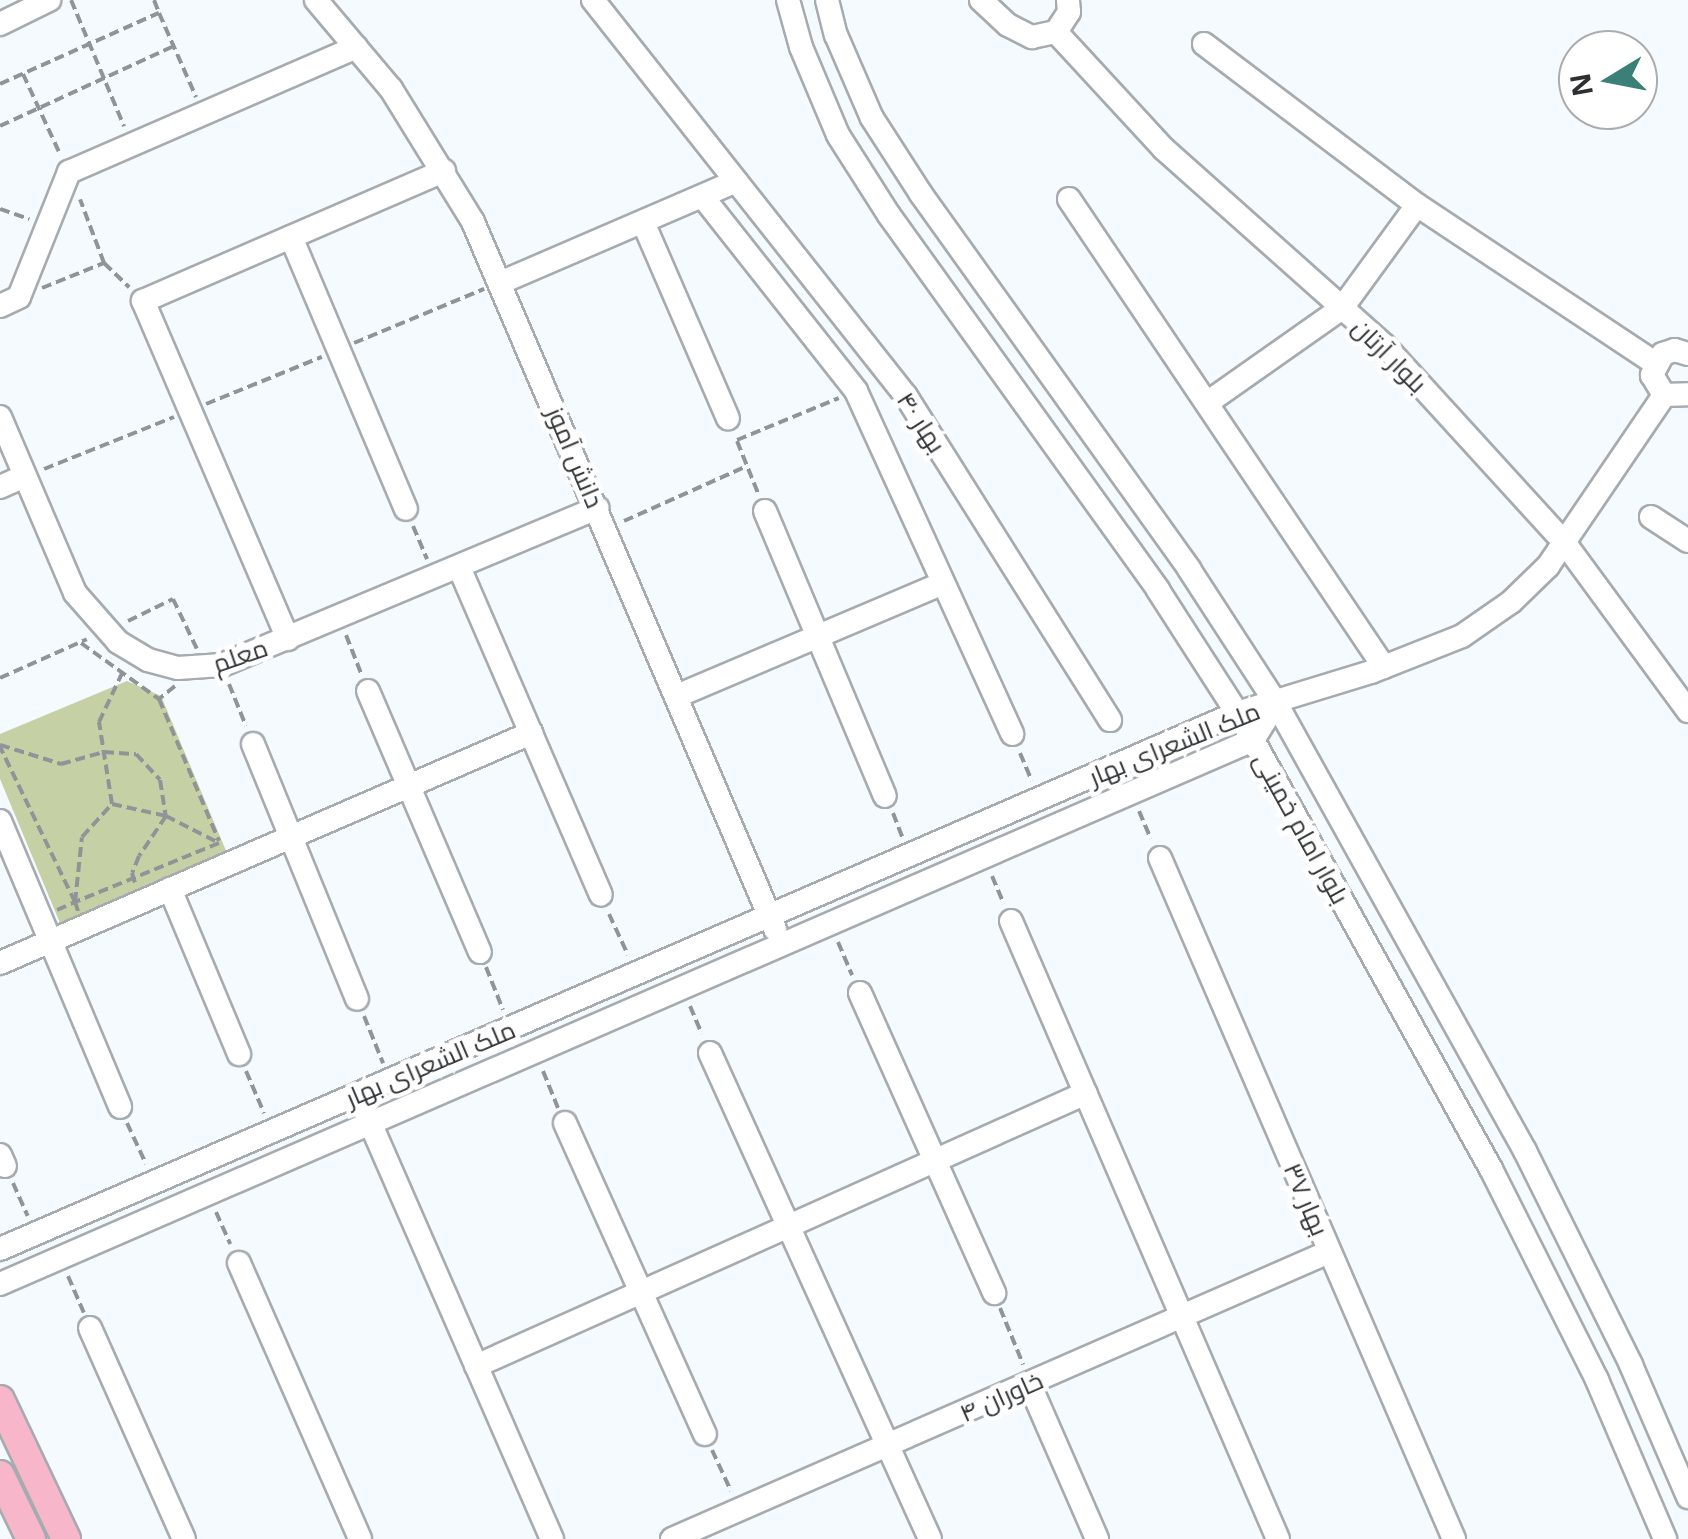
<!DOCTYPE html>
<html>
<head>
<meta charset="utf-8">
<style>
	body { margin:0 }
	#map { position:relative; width:1688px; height:1539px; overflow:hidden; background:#f5faff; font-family:"Open Sans",Cairo,sans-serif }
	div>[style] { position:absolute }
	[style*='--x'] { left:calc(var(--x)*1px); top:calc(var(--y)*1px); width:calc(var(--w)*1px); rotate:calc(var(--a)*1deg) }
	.green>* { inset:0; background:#c6d0a5 }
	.path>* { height:4px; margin-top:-2px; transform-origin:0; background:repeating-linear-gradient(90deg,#909497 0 10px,transparent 0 15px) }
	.roads { filter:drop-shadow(2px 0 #a6abb0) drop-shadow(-2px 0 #a6abb0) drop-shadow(0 2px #a6abb0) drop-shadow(0 -2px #a6abb0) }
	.minor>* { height:22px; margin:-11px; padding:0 11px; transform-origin:11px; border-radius:11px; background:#fff }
	.major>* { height:28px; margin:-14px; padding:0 14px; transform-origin:14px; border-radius:14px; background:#f7b6ca }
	span { translate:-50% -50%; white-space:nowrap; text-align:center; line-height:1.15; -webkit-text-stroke:9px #fff; paint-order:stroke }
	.street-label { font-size:25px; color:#2d2f31 }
	.north { position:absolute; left:1558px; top:30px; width:100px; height:100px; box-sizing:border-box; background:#fff; border:2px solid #abacad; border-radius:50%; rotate:260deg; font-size:28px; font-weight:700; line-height:40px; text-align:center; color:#2d2f31 }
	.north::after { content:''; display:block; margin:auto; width:35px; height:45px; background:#3a8077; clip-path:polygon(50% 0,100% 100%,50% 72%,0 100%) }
</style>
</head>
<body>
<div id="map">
	<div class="green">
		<div style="clip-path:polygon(127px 681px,161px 696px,227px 853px,60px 923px,0 779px,0 734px)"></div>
	</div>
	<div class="path">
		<div style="--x:71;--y:0;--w:137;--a:67.2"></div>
		<div style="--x:154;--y:0;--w:14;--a:69"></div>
		<div style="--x:23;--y:74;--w:88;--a:65.2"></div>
		<div style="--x:0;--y:84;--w:174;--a:-24.1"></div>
		<div style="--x:159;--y:13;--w:92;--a:66.2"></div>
		<div style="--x:0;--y:126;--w:192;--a:-24.7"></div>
		<div style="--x:0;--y:209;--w:31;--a:19"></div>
		<div style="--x:104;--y:263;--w:35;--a:44"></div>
		<div style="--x:42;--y:288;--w:67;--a:-22"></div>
		<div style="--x:104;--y:263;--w:68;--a:-110.6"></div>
		<div style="--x:354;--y:343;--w:141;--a:-22.6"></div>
		<div style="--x:206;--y:404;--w:125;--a:-22.1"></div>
		<div style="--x:737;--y:440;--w:110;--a:-22.4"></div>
		<div style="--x:737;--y:441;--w:56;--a:68"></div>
		<div style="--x:44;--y:469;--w:140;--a:-21.8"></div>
		<div style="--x:624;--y:521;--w:135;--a:-24.1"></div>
		<div style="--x:413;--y:526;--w:36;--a:67"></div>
		<div style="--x:128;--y:621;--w:50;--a:-26.1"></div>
		<div style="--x:173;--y:599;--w:55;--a:64.4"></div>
		<div style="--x:346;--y:635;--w:41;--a:68.5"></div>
		<div style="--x:81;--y:643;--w:96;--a:35.7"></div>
		<div style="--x:0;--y:678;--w:95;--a:-24.1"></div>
		<div style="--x:229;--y:684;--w:45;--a:68"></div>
		<div style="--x:175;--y:686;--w:21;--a:141"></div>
		<div style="--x:159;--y:699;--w:154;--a:67.1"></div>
		<div style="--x:0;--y:745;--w:64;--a:17.3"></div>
		<div style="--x:61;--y:764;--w:45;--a:-15.6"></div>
		<div style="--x:104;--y:752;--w:32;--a:4"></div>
		<div style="--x:136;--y:754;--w:35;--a:47"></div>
		<div style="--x:160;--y:780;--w:36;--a:81"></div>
		<div style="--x:166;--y:816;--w:59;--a:27"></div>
		<div style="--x:219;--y:843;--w:156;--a:157.7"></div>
		<div style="--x:75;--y:902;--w:172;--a:-115.8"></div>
		<div style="--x:1020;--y:753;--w:30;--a:67"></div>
		<div style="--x:112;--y:804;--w:55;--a:12.5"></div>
		<div style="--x:166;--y:816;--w:48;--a:124"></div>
		<div style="--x:139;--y:856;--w:18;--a:112"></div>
		<div style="--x:132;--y:873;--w:10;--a:73"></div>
		<div style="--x:1139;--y:811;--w:30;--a:67"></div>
		<div style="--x:893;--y:813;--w:26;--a:69"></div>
		<div style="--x:992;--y:876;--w:30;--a:67"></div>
		<div style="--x:57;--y:910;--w:20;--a:-24"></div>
		<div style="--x:78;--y:911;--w:9;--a:-108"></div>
		<div style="--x:75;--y:902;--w:65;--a:-83.9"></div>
		<div style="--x:82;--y:837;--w:45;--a:-47.7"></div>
		<div style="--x:112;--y:804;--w:83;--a:-99"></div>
		<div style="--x:99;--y:722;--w:59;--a:-64.7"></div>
		<div style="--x:609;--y:914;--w:45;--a:65.1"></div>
		<div style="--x:838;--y:942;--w:36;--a:67"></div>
		<div style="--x:486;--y:967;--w:46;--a:68.4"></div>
		<div style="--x:690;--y:1006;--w:30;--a:67"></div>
		<div style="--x:364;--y:1016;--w:51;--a:68"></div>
		<div style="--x:246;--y:1071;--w:46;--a:66.8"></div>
		<div style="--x:543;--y:1071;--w:40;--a:68"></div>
		<div style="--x:127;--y:1123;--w:45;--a:65.1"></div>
		<div style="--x:13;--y:1183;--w:36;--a:66"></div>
		<div style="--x:216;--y:1212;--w:35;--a:66"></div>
		<div style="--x:68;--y:1276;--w:40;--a:66.6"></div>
		<div style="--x:1000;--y:1308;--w:61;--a:67.7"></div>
		<div style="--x:712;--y:1450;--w:45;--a:65.1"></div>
	</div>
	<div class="roads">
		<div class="minor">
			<div style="--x:316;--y:0;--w:116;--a:49.9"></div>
			<div style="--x:391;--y:89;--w:156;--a:58.3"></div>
			<div style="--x:473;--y:222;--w:769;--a:66.87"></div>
			<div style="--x:593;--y:0;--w:505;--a:51.68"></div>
			<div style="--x:906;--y:396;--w:383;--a:57.8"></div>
			<div style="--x:788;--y:0;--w:49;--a:74.5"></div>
			<div style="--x:801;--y:47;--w:95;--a:67.2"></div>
			<div style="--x:838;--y:135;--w:95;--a:57.5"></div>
			<div style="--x:889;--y:215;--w:462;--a:54.3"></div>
			<div style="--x:1158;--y:590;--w:157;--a:57.2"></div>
			<div style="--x:1243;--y:722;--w:511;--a:60.98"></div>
			<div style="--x:1491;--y:1169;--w:236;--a:63.3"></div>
			<div style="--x:1597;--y:1380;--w:173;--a:66.8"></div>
			<div style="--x:827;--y:0;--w:36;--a:76"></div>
			<div style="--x:836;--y:35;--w:90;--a:66.6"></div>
			<div style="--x:872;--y:118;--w:90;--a:57.2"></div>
			<div style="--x:921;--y:194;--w:461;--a:54.4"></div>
			<div style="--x:1189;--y:569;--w:160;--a:57"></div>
			<div style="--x:1276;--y:703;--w:513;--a:60.93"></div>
			<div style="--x:1525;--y:1151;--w:239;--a:63.6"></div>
			<div style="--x:1631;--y:1365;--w:144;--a:66.6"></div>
			<div style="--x:981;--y:0;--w:37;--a:43"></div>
			<div style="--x:1008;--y:25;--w:27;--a:27"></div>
			<div style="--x:1032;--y:37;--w:25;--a:-12"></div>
			<div style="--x:1056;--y:32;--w:24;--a:-57"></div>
			<div style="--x:1069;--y:12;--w:12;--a:-95"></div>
			<div style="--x:0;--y:24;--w:55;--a:-26.1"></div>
			<div style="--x:1056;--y:32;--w:159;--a:47.3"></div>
			<div style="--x:1164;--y:149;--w:296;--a:41.7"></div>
			<div style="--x:1385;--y:346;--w:265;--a:47.6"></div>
			<div style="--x:1564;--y:542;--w:210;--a:53.7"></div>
			<div style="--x:1204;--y:44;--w:267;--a:37.1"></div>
			<div style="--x:1417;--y:205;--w:286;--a:33.6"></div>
			<div style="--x:703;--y:197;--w:247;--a:51.7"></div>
			<div style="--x:856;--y:391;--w:377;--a:65.5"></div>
			<div style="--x:1069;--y:199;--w:564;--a:56.06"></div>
			<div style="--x:643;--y:222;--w:214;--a:66.6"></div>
			<div style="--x:291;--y:237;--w:295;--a:67.1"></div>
			<div style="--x:502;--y:282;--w:255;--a:-23.3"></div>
			<div style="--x:0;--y:306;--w:21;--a:-25"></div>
			<div style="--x:19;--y:297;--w:135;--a:-68.2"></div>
			<div style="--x:69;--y:172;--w:313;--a:-23.5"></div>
			<div style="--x:1688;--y:354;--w:14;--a:-163"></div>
			<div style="--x:1675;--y:350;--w:13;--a:162"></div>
			<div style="--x:1663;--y:354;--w:24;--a:118"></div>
			<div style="--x:1652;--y:375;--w:23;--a:59"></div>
			<div style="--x:1664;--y:395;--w:24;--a:-2"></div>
			<div style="--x:1207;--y:403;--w:165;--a:-35.1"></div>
			<div style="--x:1342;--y:308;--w:127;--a:-53.9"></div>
			<div style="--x:0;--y:417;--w:191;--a:66.9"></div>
			<div style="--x:75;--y:593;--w:65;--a:48.7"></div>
			<div style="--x:118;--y:642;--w:35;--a:31"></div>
			<div style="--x:148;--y:660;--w:31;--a:15"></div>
			<div style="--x:178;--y:668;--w:44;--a:-3.9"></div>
			<div style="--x:222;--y:665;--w:407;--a:-22.7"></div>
			<div style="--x:0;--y:487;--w:27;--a:-24"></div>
			<div style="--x:765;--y:511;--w:309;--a:67.2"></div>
			<div style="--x:1651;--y:517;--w:44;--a:33"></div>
			<div style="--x:459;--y:567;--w:357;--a:66.6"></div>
			<div style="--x:288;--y:639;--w:368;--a:-113.2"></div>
			<div style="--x:143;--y:301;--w:328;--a:-23.4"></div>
			<div style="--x:368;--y:691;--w:284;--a:66.8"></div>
			<div style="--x:677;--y:696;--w:289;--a:-23"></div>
			<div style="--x:253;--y:744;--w:275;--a:67.8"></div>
			<div style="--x:0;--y:821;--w:310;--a:67.2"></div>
			<div style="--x:1160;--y:858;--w:742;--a:66.65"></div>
			<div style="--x:170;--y:889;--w:179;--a:67.3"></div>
			<div style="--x:1011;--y:921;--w:673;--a:66.63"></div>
			<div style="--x:0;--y:963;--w:579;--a:-23.42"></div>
			<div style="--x:860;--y:993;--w:329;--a:65.9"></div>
			<div style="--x:710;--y:1053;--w:533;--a:65.64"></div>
			<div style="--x:365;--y:1111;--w:467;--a:66.4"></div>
			<div style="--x:565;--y:1123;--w:341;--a:65.8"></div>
			<div style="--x:0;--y:1155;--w:12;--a:66"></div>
			<div style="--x:0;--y:1249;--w:1348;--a:-23.43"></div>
			<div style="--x:1237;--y:713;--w:140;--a:-17"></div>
			<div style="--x:1371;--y:672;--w:98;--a:-21.6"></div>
			<div style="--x:1462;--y:636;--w:60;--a:-34.8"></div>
			<div style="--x:1511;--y:602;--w:52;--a:-44.2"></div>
			<div style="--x:1548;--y:566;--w:207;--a:-55.8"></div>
			<div style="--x:239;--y:1263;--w:301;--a:66.3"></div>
			<div style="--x:0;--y:1284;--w:1366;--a:-23.47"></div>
			<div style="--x:1253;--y:740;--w:44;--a:-58.1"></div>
			<div style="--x:90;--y:1328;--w:231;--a:66"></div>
			<div style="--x:476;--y:1366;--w:668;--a:-24.11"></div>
			<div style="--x:1029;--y:1383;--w:170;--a:66.4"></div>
			<div style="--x:672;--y:1539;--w:717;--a:-23.6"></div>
		</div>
		<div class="major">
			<div style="--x:0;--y:1400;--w:154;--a:64.6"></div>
			<div style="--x:0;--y:1475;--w:71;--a:64.2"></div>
		</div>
	</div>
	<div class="street-label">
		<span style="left:1390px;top:355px;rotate:45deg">بلوار آرتان</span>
		<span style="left:922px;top:422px;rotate:57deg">بهار ۴۰</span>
		<span style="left:576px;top:457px;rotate:67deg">دانش آموز</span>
		<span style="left:240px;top:655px;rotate:-19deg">معلم</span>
		<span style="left:1174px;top:743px;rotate:-22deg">ملک الشعرای بهار</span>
		<span style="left:1302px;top:828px;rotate:61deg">بلوار امام خمینی</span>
		<span style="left:430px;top:1063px;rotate:-23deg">ملک الشعرای بهار</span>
		<span style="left:1307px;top:1199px;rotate:67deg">بهار ۳۷</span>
		<span style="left:1001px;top:1396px;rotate:-24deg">خاوران ۴</span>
	</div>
	<div class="north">N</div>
</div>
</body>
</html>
